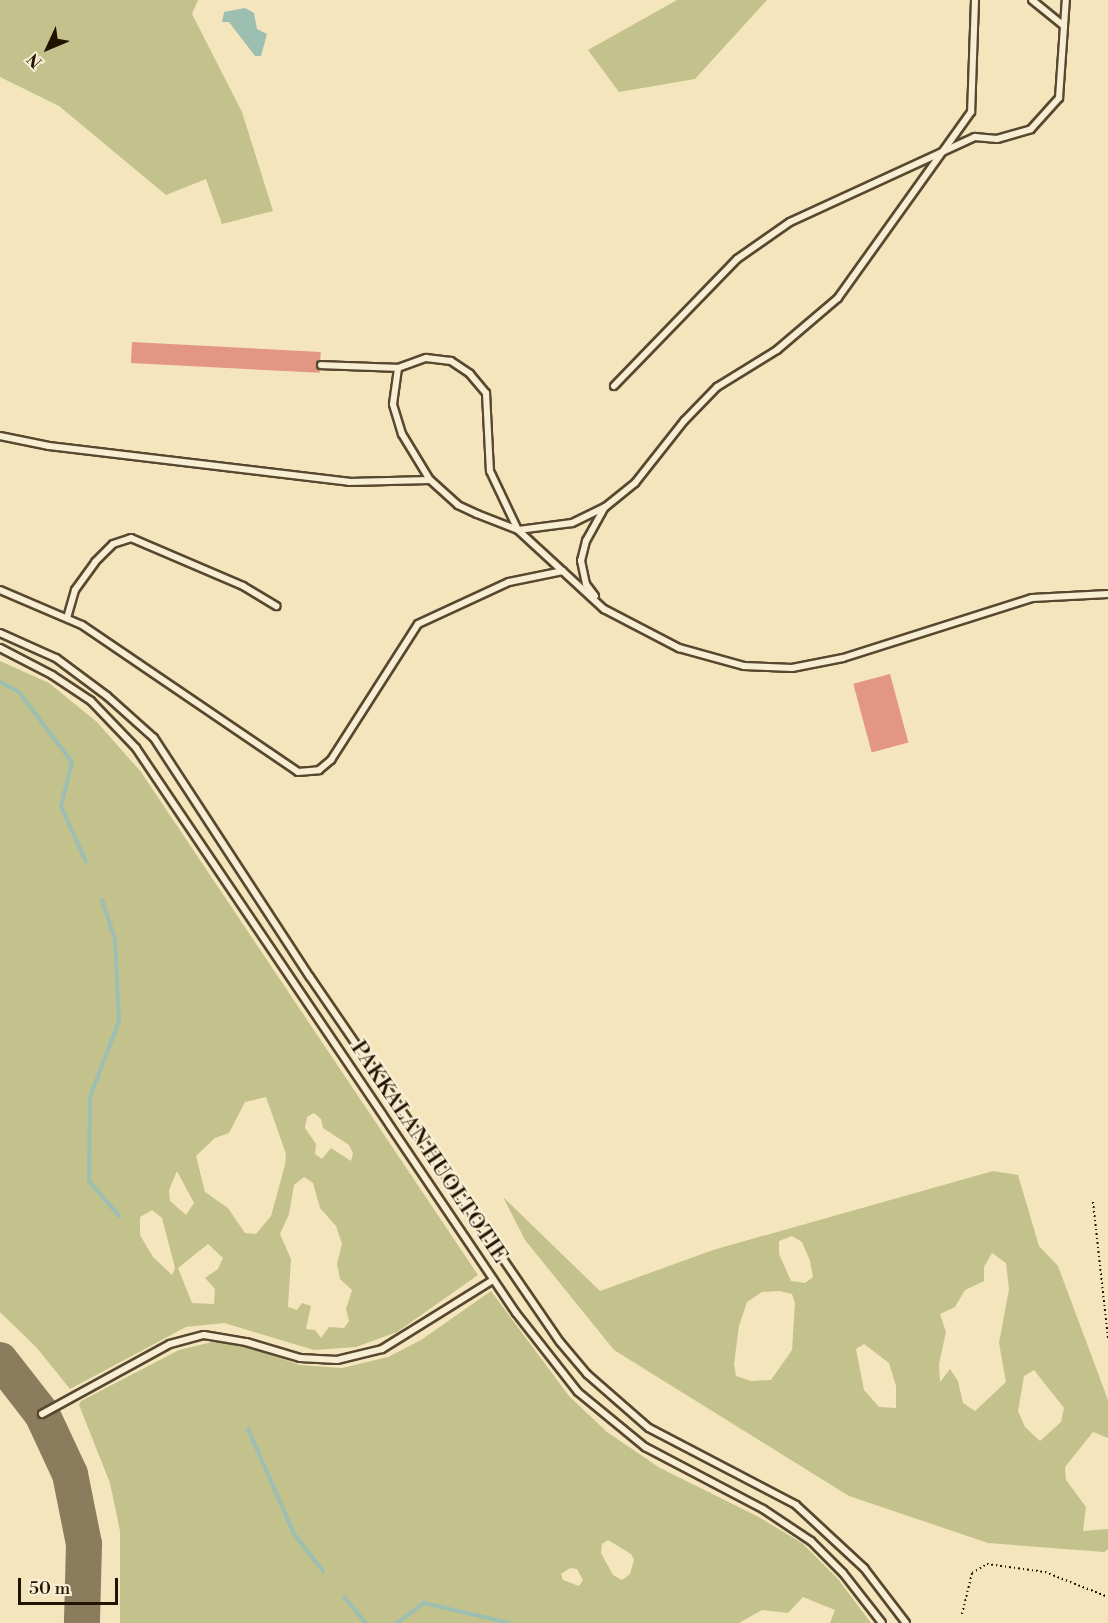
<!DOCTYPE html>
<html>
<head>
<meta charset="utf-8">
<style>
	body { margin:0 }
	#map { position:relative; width:1108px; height:1623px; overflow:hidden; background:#f5e5bd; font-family:"Libre Bodoni",serif }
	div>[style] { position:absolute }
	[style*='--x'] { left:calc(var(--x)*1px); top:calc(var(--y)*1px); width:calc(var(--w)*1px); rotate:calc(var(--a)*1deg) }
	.green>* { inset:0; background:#c3c28c }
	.water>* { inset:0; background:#9cbfb2 }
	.stream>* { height:4px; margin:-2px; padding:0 2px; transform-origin:2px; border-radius:2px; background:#9cbfb2 }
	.taxiway>* { height:36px; margin:-18px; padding:0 18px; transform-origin:18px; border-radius:18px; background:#8c7c5e }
	.building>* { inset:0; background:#e39783; transform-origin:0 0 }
	.path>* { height:2px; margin-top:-1px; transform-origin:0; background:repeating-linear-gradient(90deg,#221300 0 1.5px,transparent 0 4.5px) }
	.roads { filter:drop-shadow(2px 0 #57482f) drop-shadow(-2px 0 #57482f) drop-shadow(0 2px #57482f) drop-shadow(0 -2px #57482f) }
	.service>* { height:6px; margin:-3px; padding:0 3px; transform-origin:3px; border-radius:3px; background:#f8eed4 }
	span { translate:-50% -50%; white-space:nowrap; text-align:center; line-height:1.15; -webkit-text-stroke:5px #f8eed4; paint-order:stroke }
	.street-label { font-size:22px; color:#221300 }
	.north { position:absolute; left:18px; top:18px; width:60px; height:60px; -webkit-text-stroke:4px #f8eed4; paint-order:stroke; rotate:226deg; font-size:16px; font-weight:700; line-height:24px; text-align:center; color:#221300 }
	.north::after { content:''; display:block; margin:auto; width:21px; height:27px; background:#221300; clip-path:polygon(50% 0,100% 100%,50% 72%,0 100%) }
	.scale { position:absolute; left:18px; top:1578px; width:100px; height:27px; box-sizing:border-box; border:3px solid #221300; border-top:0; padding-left:8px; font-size:18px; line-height:21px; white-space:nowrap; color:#221300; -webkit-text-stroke:4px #f8eed4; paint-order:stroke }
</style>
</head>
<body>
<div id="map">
	<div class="green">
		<div style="clip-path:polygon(0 0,198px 0,192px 14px,242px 112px,273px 211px,222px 224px,206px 179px,166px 195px,59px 106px,0 77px)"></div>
		<div style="clip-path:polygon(677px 0,767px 0,695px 79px,619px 92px,588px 50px)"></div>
		<div style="clip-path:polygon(evenodd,0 661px,49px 683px,97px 722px,141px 772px,478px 1275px,397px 1332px,356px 1347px,314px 1350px,224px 1323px,186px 1327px,70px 1389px,37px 1348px,0 1312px,0 661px,266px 1097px,286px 1154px,285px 1165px,271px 1216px,256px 1234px,245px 1233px,228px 1208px,205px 1192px,196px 1156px,215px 1138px,229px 1133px,245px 1102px,266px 1097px,0 661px,314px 1113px,321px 1119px,323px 1128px,349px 1145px,353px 1153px,351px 1161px,331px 1148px,322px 1159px,315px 1154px,316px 1144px,305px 1128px,307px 1117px,314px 1113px,0 661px,177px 1171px,194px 1203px,186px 1215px,170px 1201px,169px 1190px,177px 1171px,0 661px,304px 1177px,313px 1183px,320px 1208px,336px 1226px,342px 1244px,337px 1264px,340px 1279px,352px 1290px,346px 1309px,349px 1321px,344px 1328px,329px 1327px,321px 1338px,315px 1330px,306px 1329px,311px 1306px,302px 1303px,297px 1310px,288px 1307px,291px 1259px,280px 1234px,289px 1214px,294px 1185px,304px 1177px,0 661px,152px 1210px,162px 1218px,175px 1268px,172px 1275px,153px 1257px,140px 1235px,140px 1217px,152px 1210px,0 661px,208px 1244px,223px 1258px,218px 1269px,205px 1278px,215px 1289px,214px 1304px,192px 1303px,178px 1268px,208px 1244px)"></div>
		<div style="clip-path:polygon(evenodd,993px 1171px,1018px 1175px,1039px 1246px,1058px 1266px,1108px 1400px,1108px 1438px,1093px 1432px,1065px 1467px,1066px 1480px,1086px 1507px,1083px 1531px,1108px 1529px,1108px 1549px,1104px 1552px,988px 1543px,849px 1496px,614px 1350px,525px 1240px,503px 1197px,600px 1291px,713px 1250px,993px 1171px,792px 1236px,802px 1242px,810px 1261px,813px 1277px,805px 1283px,791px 1281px,779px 1254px,779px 1241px,792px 1236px,993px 1171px,992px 1253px,1006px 1263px,1009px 1289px,999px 1343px,1006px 1382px,975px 1411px,963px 1403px,958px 1381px,950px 1369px,940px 1382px,939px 1364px,946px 1332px,940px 1314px,955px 1307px,965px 1290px,984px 1281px,984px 1267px,992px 1253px,993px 1171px,779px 1291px,792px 1294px,795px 1303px,792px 1350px,771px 1380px,751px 1381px,736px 1376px,734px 1364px,739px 1326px,747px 1302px,762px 1292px,779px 1291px,993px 1171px,864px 1344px,889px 1363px,896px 1386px,896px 1408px,879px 1407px,864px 1390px,856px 1349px,864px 1344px,993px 1171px,1034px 1370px,1064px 1408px,1061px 1422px,1040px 1441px,1025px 1427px,1018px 1411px,1024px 1376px,1034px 1370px)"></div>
		<div style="clip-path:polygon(evenodd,491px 1291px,569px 1396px,607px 1432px,660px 1468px,757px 1516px,802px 1543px,838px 1579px,871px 1623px,830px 1623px,835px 1610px,803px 1597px,788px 1613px,762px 1610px,739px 1623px,120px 1623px,120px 1531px,110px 1483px,79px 1405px,81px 1401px,179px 1350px,212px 1342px,243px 1345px,300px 1365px,342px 1368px,388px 1357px,421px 1340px,491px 1291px,608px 1540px,631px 1554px,634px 1560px,630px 1574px,622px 1580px,613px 1575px,601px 1553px,602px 1544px,608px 1540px,491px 1291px,570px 1568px,577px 1569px,583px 1580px,579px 1586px,563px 1580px,561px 1574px,570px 1568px)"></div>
	</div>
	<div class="water">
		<div style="clip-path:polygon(245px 8px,254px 13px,257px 29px,267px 34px,261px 56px,255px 56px,229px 22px,222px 22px,224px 12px)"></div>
	</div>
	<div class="stream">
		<div style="--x:0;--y:682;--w:21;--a:28"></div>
		<div style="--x:19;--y:692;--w:88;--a:52.9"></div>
		<div style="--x:72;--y:762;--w:45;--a:104"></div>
		<div style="--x:61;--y:806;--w:61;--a:65.9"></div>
		<div style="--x:102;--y:900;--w:41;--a:71.6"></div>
		<div style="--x:115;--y:939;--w:82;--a:87.2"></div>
		<div style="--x:119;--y:1021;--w:81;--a:110.9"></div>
		<div style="--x:90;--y:1097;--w:84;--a:90.7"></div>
		<div style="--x:89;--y:1181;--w:46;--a:49.4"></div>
		<div style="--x:248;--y:1429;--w:115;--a:66.3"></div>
		<div style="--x:294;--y:1534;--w:47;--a:51.9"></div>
		<div style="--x:344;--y:1597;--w:34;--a:50"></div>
		<div style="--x:397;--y:1623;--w:34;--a:-37"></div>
		<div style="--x:424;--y:1603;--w:87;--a:13.2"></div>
	</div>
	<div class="taxiway">
		<div style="--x:0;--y:1360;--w:68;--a:52.1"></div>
		<div style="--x:42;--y:1414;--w:66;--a:65"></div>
		<div style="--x:70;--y:1474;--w:71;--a:78.7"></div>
		<div style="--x:84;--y:1544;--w:79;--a:91.5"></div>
	</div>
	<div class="building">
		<div style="left:132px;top:342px;width:189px;height:21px;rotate:3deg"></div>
		<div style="left:890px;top:674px;width:71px;height:38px;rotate:75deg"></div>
	</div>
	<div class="path">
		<div style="--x:1093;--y:1202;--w:137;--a:83.7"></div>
		<div style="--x:962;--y:1614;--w:42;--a:-76.3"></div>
		<div style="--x:972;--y:1573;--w:17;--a:-31"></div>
		<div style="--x:987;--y:1564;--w:59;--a:7.9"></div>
		<div style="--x:1045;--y:1572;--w:68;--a:21.6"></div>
	</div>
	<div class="roads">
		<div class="service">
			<div style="--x:975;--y:0;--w:112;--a:92"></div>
			<div style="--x:971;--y:112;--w:229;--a:125.6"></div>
			<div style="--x:838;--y:298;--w:80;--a:139.6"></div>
			<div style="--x:777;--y:350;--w:70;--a:148.3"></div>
			<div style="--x:717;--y:387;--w:47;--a:134.1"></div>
			<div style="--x:684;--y:421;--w:79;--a:128.3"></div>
			<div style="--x:635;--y:483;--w:38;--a:141"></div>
			<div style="--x:605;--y:507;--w:37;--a:154"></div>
			<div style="--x:572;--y:523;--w:54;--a:172.6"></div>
			<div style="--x:518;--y:530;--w:44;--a:-158.7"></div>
			<div style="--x:477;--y:514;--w:21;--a:-155"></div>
			<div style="--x:458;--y:505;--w:38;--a:-138"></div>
			<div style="--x:430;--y:480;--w:54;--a:-121.3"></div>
			<div style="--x:402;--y:434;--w:31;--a:-107"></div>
			<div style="--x:393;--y:404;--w:36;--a:-82"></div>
			<div style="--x:398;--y:368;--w:30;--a:-20"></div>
			<div style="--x:426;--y:358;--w:25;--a:7"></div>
			<div style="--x:451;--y:361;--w:23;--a:34"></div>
			<div style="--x:470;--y:374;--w:25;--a:50"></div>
			<div style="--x:486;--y:393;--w:78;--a:87.1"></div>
			<div style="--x:490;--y:471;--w:65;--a:64.6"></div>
			<div style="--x:518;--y:530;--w:117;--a:42.6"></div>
			<div style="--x:604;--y:609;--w:85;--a:27.5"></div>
			<div style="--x:679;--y:648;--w:67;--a:15.5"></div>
			<div style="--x:744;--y:666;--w:48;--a:2.4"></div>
			<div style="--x:792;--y:668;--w:52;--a:-11.1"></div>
			<div style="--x:843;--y:658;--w:198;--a:-17.6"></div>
			<div style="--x:1032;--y:598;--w:76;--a:-3"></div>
			<div style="--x:1064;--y:26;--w:26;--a:-86"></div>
			<div style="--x:321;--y:365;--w:77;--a:2.2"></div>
			<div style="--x:614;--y:386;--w:177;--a:-45.9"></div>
			<div style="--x:737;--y:259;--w:65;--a:-34.9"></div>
			<div style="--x:790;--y:222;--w:204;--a:-24.7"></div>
			<div style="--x:975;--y:137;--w:22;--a:5"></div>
			<div style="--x:997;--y:139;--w:35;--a:-16"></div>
			<div style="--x:1031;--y:129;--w:42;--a:-47.9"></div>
			<div style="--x:1059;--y:98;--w:72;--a:-86"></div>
			<div style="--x:1064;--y:26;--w:41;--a:-140.9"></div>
			<div style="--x:0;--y:436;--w:50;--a:11.5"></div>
			<div style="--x:49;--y:446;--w:302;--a:6.8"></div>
			<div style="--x:349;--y:482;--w:81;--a:-1.4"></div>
			<div style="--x:0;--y:590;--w:89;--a:23.1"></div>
			<div style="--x:82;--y:625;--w:261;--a:34.2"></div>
			<div style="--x:298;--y:772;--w:21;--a:-5"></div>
			<div style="--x:319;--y:770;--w:16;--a:-40"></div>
			<div style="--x:331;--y:760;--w:161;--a:-57.4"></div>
			<div style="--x:418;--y:624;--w:100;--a:-24.8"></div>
			<div style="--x:509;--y:582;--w:55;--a:-11.5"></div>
			<div style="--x:595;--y:596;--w:15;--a:-127"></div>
			<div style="--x:586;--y:584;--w:24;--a:-102"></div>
			<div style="--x:581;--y:561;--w:21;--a:-76"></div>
			<div style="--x:586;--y:541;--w:39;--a:-61"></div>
			<div style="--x:67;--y:618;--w:29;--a:-74"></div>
			<div style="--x:75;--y:590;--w:34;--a:-54"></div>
			<div style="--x:95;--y:562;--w:25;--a:-45"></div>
			<div style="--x:113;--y:544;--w:19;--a:-18"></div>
			<div style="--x:131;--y:538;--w:122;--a:23.2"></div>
			<div style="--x:243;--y:586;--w:39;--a:31"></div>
			<div style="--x:0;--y:633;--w:61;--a:24.1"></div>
			<div style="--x:56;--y:658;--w:64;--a:36.7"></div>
			<div style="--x:107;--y:696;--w:63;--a:41.8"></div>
			<div style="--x:154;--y:738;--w:285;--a:56.9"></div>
			<div style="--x:310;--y:977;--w:442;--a:55.6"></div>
			<div style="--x:560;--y:1342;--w:42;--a:49.8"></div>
			<div style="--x:587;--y:1374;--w:82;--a:41.1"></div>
			<div style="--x:649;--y:1428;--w:166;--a:27.6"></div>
			<div style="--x:796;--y:1505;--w:93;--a:42.8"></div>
			<div style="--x:864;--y:1568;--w:69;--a:52.6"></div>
			<div style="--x:0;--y:648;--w:59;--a:27.4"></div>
			<div style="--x:52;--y:675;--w:47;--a:33.7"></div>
			<div style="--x:91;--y:701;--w:65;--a:46.2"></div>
			<div style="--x:136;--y:748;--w:681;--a:56.08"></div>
			<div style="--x:516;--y:1313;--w:100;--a:51.9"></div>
			<div style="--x:578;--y:1392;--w:87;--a:39.4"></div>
			<div style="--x:645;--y:1447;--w:133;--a:27.7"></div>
			<div style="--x:763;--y:1509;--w:58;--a:33.7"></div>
			<div style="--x:811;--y:1541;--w:45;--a:45"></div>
			<div style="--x:843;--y:1573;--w:63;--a:52"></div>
			<div style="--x:42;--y:1414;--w:146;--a:-28.7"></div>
			<div style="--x:170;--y:1344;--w:35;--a:-15"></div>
			<div style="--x:204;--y:1335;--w:43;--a:9.5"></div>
			<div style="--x:246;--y:1342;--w:56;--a:16.5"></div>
			<div style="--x:300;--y:1358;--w:37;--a:3"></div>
			<div style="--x:337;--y:1360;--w:46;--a:-13.7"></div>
			<div style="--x:382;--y:1349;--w:131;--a:-31.9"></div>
		</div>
	</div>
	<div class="street-label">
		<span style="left:429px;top:1152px;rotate:56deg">PAKKALAN HUOLTOTIE</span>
	</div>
	<div class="north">N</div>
	<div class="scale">50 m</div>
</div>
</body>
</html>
